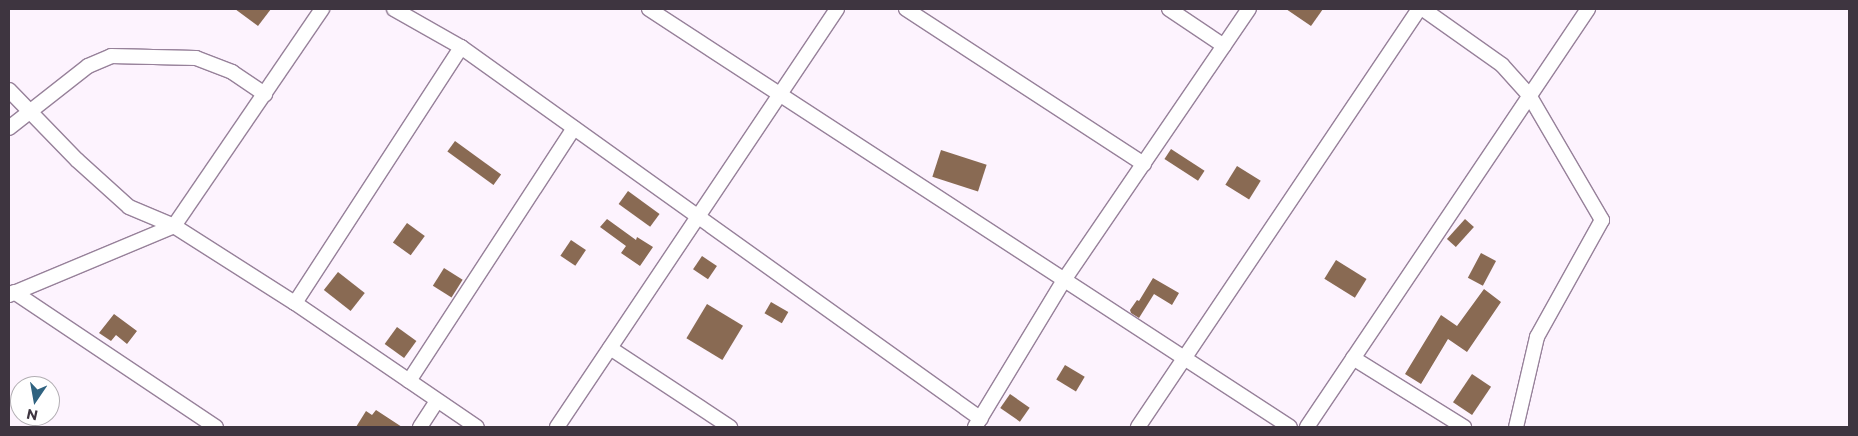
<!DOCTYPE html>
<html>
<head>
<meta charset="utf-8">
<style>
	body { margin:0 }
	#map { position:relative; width:1858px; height:436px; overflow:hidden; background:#fdf3fe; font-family:Montserrat,sans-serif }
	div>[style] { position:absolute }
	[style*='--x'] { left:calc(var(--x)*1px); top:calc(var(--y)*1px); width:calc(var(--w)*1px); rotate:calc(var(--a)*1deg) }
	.building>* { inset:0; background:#896a53; transform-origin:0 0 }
	.roads { filter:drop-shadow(1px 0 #97819a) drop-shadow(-1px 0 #97819a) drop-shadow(0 1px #97819a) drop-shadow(0 -1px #97819a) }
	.minor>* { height:14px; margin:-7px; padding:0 7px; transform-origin:7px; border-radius:7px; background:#fff }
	span { translate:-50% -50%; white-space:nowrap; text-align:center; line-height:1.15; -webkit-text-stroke:5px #fff; paint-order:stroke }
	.frame { position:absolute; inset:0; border:10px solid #3e3540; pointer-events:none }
	.north { position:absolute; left:10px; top:376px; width:50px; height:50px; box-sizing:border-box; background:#fff; border:1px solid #b2aeb3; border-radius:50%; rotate:192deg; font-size:14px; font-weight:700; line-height:20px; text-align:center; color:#3e3540 }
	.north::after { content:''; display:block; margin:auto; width:18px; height:22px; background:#306380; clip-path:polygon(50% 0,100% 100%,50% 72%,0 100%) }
</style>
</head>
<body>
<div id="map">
	<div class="building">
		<div style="clip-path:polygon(235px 9px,271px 9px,258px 26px)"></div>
		<div style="clip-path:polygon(1286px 9px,1323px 9px,1311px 26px)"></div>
		<div style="left:455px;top:141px;width:57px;height:13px;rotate:36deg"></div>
		<div style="left:1171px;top:149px;width:40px;height:12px;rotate:33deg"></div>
		<div style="left:941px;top:150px;width:48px;height:28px;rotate:18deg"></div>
		<div style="left:1237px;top:166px;width:28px;height:22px;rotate:32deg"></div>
		<div style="left:628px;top:191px;width:39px;height:16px;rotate:36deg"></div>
		<div style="clip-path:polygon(607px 219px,636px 240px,637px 237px,653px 247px,640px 266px,621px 253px,626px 246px,600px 227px)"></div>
		<div style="left:1465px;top:219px;width:12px;height:27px;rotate:42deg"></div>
		<div style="left:407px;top:223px;width:22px;height:24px;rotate:36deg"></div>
		<div style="left:571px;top:240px;width:18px;height:19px;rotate:34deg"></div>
		<div style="left:1481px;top:253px;width:17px;height:28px;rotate:28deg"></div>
		<div style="left:702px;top:256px;width:18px;height:16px;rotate:34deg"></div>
		<div style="left:1336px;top:260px;width:36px;height:22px;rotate:32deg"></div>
		<div style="left:444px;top:268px;width:22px;height:21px;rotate:32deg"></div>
		<div style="left:338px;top:272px;width:34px;height:23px;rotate:38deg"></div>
		<div style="clip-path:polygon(1153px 278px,1179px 293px,1172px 305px,1154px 294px,1139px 318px,1131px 313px,1130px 310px,1137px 300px,1139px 301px)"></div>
		<div style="clip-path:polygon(1484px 289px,1501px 302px,1467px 352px,1448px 339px,1421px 384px,1405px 374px,1441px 315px,1457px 326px)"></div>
		<div style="left:771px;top:302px;width:20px;height:13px;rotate:30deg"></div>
		<div style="left:707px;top:304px;width:42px;height:40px;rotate:31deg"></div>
		<div style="clip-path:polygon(114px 314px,137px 331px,127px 344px,116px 335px,111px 341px,99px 333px)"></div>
		<div style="left:397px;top:327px;width:24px;height:21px;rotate:36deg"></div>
		<div style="left:1065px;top:365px;width:23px;height:17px;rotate:31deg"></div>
		<div style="left:1472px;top:374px;width:23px;height:34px;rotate:34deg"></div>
		<div style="left:1010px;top:394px;width:24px;height:17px;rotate:35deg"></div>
		<div style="clip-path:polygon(376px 410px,402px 427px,356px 427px,366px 411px,372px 415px)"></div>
	</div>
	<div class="roads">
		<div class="minor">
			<div style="--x:394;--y:9;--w:77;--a:29.6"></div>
			<div style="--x:461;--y:47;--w:639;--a:35.58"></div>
			<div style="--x:649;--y:9;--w:765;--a:33.11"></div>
			<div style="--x:906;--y:9;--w:284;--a:33.1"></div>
			<div style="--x:1169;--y:9;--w:66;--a:33.9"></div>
			<div style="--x:1423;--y:9;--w:97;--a:35.3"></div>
			<div style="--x:1502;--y:65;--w:40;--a:48"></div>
			<div style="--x:1529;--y:95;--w:145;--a:59.7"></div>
			<div style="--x:1602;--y:220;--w:134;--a:119.1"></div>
			<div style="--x:1537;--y:337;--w:92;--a:103.1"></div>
			<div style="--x:9;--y:90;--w:98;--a:45.8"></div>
			<div style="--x:77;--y:160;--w:70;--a:42.1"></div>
			<div style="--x:129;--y:207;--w:49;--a:22.9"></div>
			<div style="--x:174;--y:226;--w:263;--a:-55.7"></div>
			<div style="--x:9;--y:128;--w:100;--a:-38.1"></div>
			<div style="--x:88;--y:66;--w:25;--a:-23"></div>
			<div style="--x:111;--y:56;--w:85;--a:1.3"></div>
			<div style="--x:196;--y:58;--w:39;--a:21"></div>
			<div style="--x:232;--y:72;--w:40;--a:34"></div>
			<div style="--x:14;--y:292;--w:243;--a:33.8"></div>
			<div style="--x:9;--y:295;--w:179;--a:-22.7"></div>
			<div style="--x:174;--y:226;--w:143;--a:32.5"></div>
			<div style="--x:295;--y:303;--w:220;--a:34.3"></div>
			<div style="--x:295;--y:303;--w:305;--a:-57"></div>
			<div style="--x:610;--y:348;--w:144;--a:33.4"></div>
			<div style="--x:1353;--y:358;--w:131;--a:31.9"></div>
			<div style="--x:409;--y:381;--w:302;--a:-56.9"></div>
			<div style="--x:420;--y:427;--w:31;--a:-57"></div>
			<div style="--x:557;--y:427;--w:503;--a:-56.18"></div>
			<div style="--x:975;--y:427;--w:172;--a:-58.8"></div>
			<div style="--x:1064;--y:280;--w:328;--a:-55.7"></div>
			<div style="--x:1138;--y:427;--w:504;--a:-56.09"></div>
			<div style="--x:1307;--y:427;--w:504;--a:-56.09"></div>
		</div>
	</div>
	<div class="frame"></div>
	<div class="north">N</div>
</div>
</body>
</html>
